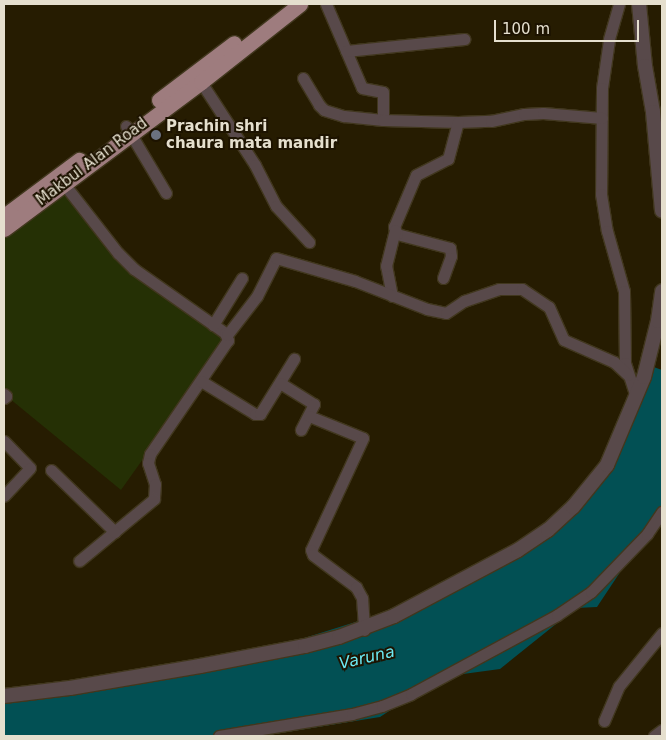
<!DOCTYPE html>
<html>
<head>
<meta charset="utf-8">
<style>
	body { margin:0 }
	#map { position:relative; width:666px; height:740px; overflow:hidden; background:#261c01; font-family:"DejaVu Sans",sans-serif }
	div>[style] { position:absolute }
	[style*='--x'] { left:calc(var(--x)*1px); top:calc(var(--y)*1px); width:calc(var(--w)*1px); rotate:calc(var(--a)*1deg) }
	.green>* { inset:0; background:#253005 }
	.water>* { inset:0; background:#025054 }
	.roads { filter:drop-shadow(1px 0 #41371e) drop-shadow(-1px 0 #41371e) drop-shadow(0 1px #41371e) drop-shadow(0 -1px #41371e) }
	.minor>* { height:11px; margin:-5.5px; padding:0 5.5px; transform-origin:5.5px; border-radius:5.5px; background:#58494a }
	.tertiary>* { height:14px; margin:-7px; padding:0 7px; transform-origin:7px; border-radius:7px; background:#58494a }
	.trunk>* { height:15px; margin:-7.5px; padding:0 7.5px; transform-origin:7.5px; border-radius:7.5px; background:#9e7c7e }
	.dots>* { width:14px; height:14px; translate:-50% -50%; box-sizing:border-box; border:2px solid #1d1300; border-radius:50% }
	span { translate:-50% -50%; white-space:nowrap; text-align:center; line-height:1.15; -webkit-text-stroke:4px #1d1300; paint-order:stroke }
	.poi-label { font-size:15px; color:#e5dfce; font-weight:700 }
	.left { translate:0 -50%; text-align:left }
	.street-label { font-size:15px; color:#e5dfce }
	.water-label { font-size:16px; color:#6ceaf3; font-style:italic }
	.frame { position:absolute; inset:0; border:5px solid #e5dfce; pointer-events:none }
	.scale { position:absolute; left:494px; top:20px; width:145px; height:22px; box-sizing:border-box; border:2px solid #e5dfce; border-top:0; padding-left:6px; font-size:15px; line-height:18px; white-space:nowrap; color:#e5dfce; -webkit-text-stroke:4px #1d1300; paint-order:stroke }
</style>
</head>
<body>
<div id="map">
	<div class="green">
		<div style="clip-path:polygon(62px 187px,135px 275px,226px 342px,121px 490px,4px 394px,4px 231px)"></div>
	</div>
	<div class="water">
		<div style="clip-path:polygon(651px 366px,662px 370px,662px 509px,597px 607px,576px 608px,500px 669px,441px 677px,380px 717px,262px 736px,4px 736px,4px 691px,35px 688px,266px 650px,413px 604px,536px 542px,614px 462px)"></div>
	</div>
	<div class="roads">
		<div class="minor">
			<div style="--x:326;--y:4;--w:91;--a:66.8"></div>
			<div style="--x:362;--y:88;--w:21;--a:11"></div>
			<div style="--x:383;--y:92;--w:28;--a:90"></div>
			<div style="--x:619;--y:4;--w:37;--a:106"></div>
			<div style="--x:609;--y:40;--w:49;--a:98.3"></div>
			<div style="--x:602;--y:88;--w:106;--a:90.5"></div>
			<div style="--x:601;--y:194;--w:37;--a:81"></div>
			<div style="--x:607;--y:231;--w:62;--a:74.2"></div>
			<div style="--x:624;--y:291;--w:72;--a:89.2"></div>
			<div style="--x:625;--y:363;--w:36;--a:72"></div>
			<div style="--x:346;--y:51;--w:119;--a:-5.8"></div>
			<div style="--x:197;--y:76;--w:106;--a:56.9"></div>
			<div style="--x:255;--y:165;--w:46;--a:62.9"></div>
			<div style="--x:276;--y:206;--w:49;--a:47.5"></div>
			<div style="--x:303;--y:78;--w:31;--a:59"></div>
			<div style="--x:319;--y:105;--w:7;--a:45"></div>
			<div style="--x:324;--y:110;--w:21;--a:17"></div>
			<div style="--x:344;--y:116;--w:39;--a:6"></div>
			<div style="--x:383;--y:120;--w:75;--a:1.5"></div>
			<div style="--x:458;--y:122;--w:33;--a:-2"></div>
			<div style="--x:491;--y:121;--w:34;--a:-12"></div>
			<div style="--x:524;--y:114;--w:19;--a:-3"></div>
			<div style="--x:543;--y:113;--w:59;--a:4.8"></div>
			<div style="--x:126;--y:126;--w:78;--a:59.2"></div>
			<div style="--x:64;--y:184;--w:88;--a:52"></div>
			<div style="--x:118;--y:253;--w:23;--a:45"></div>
			<div style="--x:134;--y:269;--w:111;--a:35.1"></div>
			<div style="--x:225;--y:333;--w:8;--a:67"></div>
			<div style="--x:228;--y:340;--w:138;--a:124.4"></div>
			<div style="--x:150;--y:454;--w:9;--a:103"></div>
			<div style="--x:148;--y:463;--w:22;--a:72"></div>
			<div style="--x:155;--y:484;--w:15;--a:94"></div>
			<div style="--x:154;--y:499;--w:97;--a:140.4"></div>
			<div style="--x:443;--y:278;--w:23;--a:-70"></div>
			<div style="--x:451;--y:256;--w:8;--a:-97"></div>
			<div style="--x:450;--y:248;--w:55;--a:-165.2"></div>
			<div style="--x:397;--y:234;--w:8;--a:-113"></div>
			<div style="--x:394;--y:227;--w:56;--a:-67.1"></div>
			<div style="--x:416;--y:175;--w:36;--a:-27"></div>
			<div style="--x:448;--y:159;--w:38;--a:-75"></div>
			<div style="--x:392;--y:296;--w:31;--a:-101"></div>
			<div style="--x:386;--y:266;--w:37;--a:-76"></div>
			<div style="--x:213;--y:325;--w:55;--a:-58.3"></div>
			<div style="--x:227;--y:335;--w:49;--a:-52.4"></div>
			<div style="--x:257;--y:296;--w:42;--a:-63.4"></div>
			<div style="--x:276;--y:258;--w:82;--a:16.2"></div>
			<div style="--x:355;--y:281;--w:77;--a:21.3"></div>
			<div style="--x:427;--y:309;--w:19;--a:12"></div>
			<div style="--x:446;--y:313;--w:22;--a:-34"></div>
			<div style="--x:464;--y:301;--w:37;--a:-19"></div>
			<div style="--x:499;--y:289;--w:23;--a:0"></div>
			<div style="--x:522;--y:289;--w:32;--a:34"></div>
			<div style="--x:549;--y:307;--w:36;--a:66"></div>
			<div style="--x:564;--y:340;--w:55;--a:23.7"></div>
			<div style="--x:614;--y:362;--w:19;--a:43"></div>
			<div style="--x:201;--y:381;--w:63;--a:31.4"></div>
			<div style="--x:255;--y:414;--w:5;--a:0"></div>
			<div style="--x:260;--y:414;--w:65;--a:-58.3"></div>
			<div style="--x:280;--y:383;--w:40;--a:32"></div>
			<div style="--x:314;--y:404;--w:29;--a:117"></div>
			<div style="--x:4;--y:394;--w:3;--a:45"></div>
			<div style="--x:6;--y:396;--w:3;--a:135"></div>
			<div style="--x:309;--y:416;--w:58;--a:22.2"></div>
			<div style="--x:363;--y:438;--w:123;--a:114.9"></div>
			<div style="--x:311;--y:550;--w:5;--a:68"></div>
			<div style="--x:313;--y:555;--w:54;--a:36.7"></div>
			<div style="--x:356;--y:587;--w:13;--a:61"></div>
			<div style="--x:362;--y:598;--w:32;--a:86"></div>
			<div style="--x:4;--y:441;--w:37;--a:46"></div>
			<div style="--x:30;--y:468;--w:38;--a:133"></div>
			<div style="--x:51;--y:470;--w:89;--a:44.1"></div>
			<div style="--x:604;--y:721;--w:38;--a:-67"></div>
			<div style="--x:619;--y:686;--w:68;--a:-50.9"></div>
			<div style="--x:219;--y:736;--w:135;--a:-9.4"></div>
			<div style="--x:352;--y:714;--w:31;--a:-15"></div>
			<div style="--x:382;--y:706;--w:31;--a:-22"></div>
			<div style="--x:411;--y:694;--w:166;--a:-28.4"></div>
			<div style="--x:557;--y:615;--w:41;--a:-34.1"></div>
			<div style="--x:591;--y:592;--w:81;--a:-46"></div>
			<div style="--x:647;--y:534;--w:27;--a:-56"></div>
			<div style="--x:654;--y:736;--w:10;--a:-37"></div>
		</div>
		<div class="tertiary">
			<div style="--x:639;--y:4;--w:62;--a:84.5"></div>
			<div style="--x:645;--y:66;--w:47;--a:80.1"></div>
			<div style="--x:653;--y:112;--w:99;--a:84.8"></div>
			<div style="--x:4;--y:696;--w:66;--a:-6.9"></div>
			<div style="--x:70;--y:688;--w:132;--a:-9.6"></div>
			<div style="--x:200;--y:666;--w:107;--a:-10.8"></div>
			<div style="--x:305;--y:646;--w:35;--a:-15"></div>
			<div style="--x:339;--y:637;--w:59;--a:-20.9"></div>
			<div style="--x:394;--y:616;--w:140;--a:-28"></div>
			<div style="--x:518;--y:550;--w:36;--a:-34"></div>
			<div style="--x:548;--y:530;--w:34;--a:-43"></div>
			<div style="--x:573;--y:507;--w:54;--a:-51"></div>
			<div style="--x:607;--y:465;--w:95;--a:-67.2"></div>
			<div style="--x:644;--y:377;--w:58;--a:-76"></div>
			<div style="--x:658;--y:321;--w:30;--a:-82"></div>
		</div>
		<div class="trunk">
			<div style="--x:159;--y:100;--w:94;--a:-37.2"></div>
			<div style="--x:4;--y:216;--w:94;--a:-36.7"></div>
			<div style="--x:4;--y:229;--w:246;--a:-36.7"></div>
			<div style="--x:201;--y:82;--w:126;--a:-38.2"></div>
		</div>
	</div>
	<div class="dots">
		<div style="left:156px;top:135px;background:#6b7280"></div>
	</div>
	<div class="poi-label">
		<span class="left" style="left:166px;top:135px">Prachin shri<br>chaura mata mandir</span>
	</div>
	<div class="street-label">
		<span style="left:92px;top:162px;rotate:-37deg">Makbul Alan Road</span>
	</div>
	<div class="water-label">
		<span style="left:367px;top:658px;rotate:-13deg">Varuna</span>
	</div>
	<div class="frame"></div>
	<div class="scale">100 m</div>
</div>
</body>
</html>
